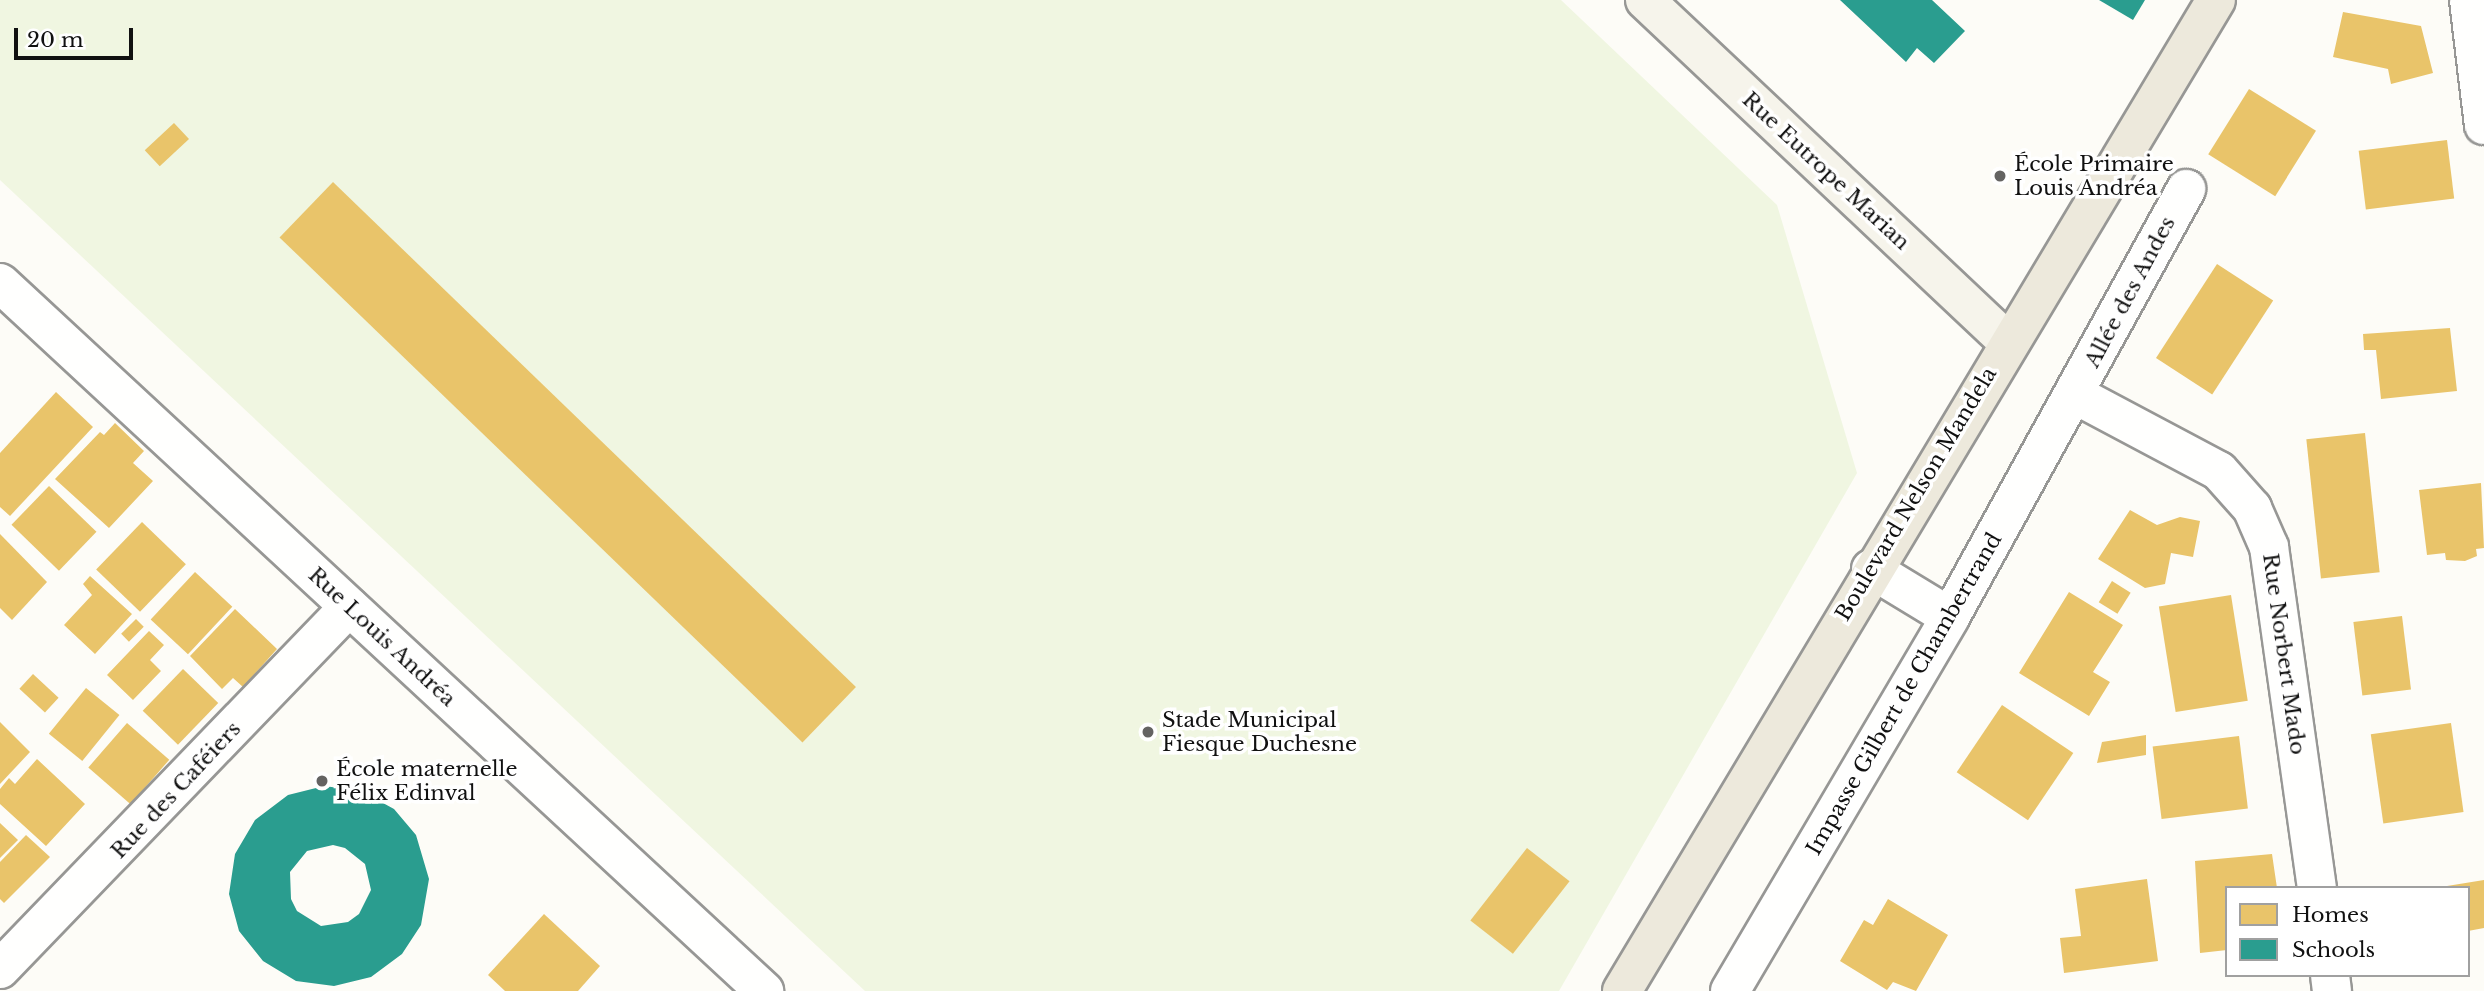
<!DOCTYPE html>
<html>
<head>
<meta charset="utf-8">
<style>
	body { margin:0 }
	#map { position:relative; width:2484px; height:991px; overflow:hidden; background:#fdfcf7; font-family:"Libre Baskerville",serif }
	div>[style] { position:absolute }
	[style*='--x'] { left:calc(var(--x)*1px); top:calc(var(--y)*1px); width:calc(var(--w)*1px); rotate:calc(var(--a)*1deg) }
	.pitch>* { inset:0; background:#f0f6e1 }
	.homes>* { inset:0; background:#e9c46a; transform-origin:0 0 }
	.schools>* { inset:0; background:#2a9d8f }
	.roads { filter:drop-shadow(2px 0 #979795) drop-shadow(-2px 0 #979795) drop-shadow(0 2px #979795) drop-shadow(0 -2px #979795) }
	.street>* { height:38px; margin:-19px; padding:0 19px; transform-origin:19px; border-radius:19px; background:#fffffe }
	.secondary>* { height:38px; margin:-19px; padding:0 19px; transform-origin:19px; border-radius:19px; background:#f6f4eb }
	.primary>* { height:38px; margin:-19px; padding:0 19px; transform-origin:19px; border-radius:19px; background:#ede9dc }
	.dots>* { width:19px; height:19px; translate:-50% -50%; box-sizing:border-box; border:4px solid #fff; border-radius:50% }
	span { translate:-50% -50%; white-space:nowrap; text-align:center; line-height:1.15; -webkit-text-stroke:7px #fff; paint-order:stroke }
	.poi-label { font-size:21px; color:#111 }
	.left { translate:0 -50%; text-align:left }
	.street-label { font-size:21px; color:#111 }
	.legend { position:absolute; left:2225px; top:886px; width:245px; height:91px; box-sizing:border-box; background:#fff; border:2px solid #a0a0a0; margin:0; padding:9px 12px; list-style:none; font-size:21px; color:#111 }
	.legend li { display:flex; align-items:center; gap:14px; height:35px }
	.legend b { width:35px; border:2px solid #a0a0a0 }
	.scale { position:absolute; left:14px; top:28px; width:119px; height:32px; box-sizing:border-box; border:4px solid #111; border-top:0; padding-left:9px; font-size:21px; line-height:24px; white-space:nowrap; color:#111; -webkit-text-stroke:5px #fff; paint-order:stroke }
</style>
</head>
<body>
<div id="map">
	<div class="pitch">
		<div style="clip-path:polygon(0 0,1561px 0,1777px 205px,1857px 473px,1559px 991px,865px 991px,0 180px)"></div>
	</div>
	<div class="homes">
		<div style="clip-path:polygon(2343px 12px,2421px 26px,2433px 73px,2391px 84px,2388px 69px,2333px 57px)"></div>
		<div style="left:2249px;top:89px;width:79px;height:77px;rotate:32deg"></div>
		<div style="left:174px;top:123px;width:22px;height:40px;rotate:47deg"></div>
		<div style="left:2447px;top:140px;width:59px;height:89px;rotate:83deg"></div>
		<div style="left:333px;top:182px;width:727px;height:77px;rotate:44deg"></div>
		<div style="left:2217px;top:264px;width:67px;height:112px;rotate:33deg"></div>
		<div style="clip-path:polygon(2450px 328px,2457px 391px,2381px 399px,2376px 350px,2364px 350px,2363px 334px)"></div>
		<div style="clip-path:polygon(56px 392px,93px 427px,10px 516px,0 507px,0 453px)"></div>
		<div style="clip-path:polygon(115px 423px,144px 451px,133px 463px,153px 481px,109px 528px,55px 479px,100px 432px,104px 435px)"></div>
		<div style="left:2365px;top:433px;width:140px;height:59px;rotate:84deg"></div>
		<div style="clip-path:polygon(2481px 483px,2484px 548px,2476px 549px,2477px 556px,2465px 561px,2446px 560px,2445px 553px,2427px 555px,2419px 490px)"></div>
		<div style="left:49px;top:486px;width:66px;height:54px;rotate:44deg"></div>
		<div style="clip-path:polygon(2130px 510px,2157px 525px,2180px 517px,2200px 521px,2193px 557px,2171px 553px,2165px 584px,2145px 588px,2098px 559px)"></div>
		<div style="left:142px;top:522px;width:61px;height:66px;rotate:44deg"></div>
		<div style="clip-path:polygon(0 534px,47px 582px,12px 620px,0 608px)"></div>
		<div style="left:195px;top:572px;width:51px;height:65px;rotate:43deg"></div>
		<div style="clip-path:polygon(90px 576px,132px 614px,95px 654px,64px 625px,92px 595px,83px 584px)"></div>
		<div style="left:2112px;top:581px;width:22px;height:25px;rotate:32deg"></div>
		<div style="clip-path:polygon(2069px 592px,2123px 625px,2093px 672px,2110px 682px,2089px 716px,2019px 673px)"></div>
		<div style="left:2231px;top:595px;width:107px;height:73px;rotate:81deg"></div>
		<div style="clip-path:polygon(235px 609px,277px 649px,243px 687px,233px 678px,222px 689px,190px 656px)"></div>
		<div style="left:2402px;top:616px;width:74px;height:49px;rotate:83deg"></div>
		<div style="left:136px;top:619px;width:11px;height:21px;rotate:45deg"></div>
		<div style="clip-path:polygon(149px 631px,164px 645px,150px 660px,161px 671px,133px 700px,107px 675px)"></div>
		<div style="left:183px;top:669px;width:49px;height:58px;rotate:44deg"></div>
		<div style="left:33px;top:674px;width:35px;height:20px;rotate:43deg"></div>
		<div style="left:86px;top:688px;width:43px;height:59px;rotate:39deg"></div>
		<div style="left:2002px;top:705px;width:86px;height:81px;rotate:34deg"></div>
		<div style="clip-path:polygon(0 722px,30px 752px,0 784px)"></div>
		<div style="left:127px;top:723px;width:56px;height:59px;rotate:41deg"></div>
		<div style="left:2451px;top:723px;width:90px;height:81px;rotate:82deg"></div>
		<div style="clip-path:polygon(2146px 735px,2146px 755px,2097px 763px,2102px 742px)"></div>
		<div style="left:2239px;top:736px;width:73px;height:87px;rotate:83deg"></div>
		<div style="clip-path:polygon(37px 759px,85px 804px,46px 846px,0 804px,0 789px,9px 778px,15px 784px)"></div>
		<div style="clip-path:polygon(0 823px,18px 840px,0 858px)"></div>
		<div style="clip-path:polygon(26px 835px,50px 857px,4px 903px,0 899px,0 862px)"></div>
		<div style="left:1527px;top:848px;width:54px;height:92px;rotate:38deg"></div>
		<div style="clip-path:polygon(2272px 854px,2277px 888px,2227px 888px,2227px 950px,2200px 953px,2195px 861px)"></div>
		<div style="clip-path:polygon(2147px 879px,2158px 961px,2064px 973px,2060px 938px,2081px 936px,2075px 889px)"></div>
		<div style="clip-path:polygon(2484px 880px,2484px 928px,2468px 931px,2468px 888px,2447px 886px)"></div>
		<div style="clip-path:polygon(1888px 899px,1948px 935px,1916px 991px,1893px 982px,1887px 990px,1840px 961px,1864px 920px,1873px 925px)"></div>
		<div style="clip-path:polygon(544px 914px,600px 966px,578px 991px,505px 991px,488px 975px)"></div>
	</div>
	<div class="schools">
		<div style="clip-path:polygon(1840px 0,1932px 0,1965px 31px,1934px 63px,1917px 48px,1906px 62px)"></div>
		<div style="clip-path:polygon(2099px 0,2145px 0,2133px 20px)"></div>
		<div style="clip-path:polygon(evenodd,324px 786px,361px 791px,394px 809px,416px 835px,429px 879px,421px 925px,402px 954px,371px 977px,334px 986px,296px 981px,263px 961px,239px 931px,229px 894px,235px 854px,255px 820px,288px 795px,324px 786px,333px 845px,345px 848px,365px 864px,371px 890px,359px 914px,348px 922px,321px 926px,297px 911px,291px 899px,290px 872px,307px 851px,333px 845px)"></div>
	</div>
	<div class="roads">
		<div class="street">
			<div style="--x:2469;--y:0;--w:126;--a:83.2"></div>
			<div style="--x:0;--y:283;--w:1042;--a:42.82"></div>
			<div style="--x:2076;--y:395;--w:162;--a:28"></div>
			<div style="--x:2219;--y:471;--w:50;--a:48.3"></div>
			<div style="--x:2252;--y:508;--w:43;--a:66.4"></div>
			<div style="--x:2269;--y:547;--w:344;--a:82"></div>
			<div style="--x:1871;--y:569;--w:92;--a:31.3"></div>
			<div style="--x:0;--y:969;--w:503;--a:-46.05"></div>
			<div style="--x:2330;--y:975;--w:16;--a:83"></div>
			<div style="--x:1730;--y:991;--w:434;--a:-59.5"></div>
			<div style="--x:1950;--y:617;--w:489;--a:-61.1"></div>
		</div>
		<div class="secondary">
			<div style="--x:1645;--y:0;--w:499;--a:43.3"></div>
		</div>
		<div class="primary">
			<div style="--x:1622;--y:991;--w:1155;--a:-59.06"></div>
		</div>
	</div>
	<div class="dots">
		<div style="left:2000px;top:176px;background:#646362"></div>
		<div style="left:1148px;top:732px;background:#646362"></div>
		<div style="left:322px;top:781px;background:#646362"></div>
	</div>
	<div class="poi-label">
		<span class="left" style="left:2014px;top:176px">École Primaire<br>Louis Andréa</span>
		<span class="left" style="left:1162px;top:732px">Stade Municipal<br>Fiesque Duchesne</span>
		<span class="left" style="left:336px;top:781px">École maternelle<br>Félix Edinval</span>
	</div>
	<div class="street-label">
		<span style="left:1826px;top:171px;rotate:43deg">Rue Eutrope Marian</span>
		<span style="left:2130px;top:292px;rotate:-62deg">Allée des Andes</span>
		<span style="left:1916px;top:494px;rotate:-59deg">Boulevard Nelson Mandela</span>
		<span style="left:382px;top:637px;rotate:43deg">Rue Louis Andréa</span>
		<span style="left:2284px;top:654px;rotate:82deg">Rue Norbert Mado</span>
		<span style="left:1904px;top:694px;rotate:-60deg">Impasse Gilbert de Chambertrand</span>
		<span style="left:176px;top:790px;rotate:-47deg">Rue des Caféiers</span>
	</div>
	<ul class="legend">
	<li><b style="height:19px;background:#e9c46a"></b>Homes</li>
	<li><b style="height:19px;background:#2a9d8f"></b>Schools</li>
	</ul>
	<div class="scale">20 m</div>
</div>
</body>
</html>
